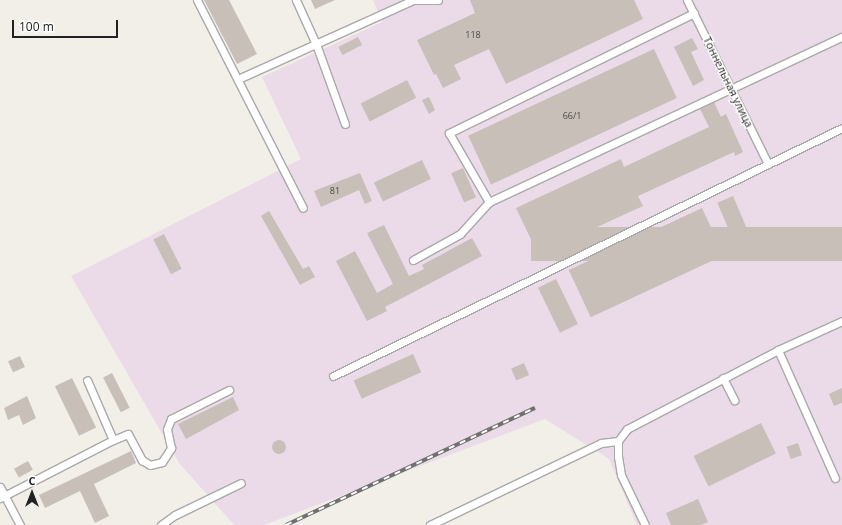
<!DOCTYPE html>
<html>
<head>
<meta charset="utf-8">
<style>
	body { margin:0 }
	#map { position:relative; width:842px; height:525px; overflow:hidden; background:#f2efe9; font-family:"Open Sans",sans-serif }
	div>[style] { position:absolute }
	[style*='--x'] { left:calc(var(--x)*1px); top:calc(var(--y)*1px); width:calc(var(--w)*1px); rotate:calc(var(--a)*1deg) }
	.industrial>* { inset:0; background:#ebdbe8 }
	.building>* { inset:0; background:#c7bfb8; transform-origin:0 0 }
	.round { border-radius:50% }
	.roads { filter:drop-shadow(1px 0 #a9a9a9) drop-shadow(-1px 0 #a9a9a9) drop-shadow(0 1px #a9a9a9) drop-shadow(0 -1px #a9a9a9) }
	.minor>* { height:7px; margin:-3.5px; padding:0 3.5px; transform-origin:3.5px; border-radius:3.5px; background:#fff }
	.rail>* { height:3.5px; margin-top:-1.75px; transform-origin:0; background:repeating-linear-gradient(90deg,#fff 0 6px,#707070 0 12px); box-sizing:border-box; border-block:1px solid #707070 }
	span { translate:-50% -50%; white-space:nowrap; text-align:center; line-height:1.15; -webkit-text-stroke:3px #fff; paint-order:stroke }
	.number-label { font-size:9px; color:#4b4948 }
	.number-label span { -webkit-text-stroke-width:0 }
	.street-label { font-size:11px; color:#222 }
	.north { position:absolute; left:12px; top:473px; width:40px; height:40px; -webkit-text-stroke:3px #fff; paint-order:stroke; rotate:0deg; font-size:11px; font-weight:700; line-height:16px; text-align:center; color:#222 }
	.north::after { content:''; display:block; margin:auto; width:14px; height:18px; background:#222; clip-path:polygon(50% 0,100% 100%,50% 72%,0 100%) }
	.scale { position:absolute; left:12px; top:20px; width:106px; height:18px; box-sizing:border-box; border:2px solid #222; border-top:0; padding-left:5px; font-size:12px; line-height:14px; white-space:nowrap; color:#222; -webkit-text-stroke:3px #fff; paint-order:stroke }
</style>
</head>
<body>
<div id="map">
	<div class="industrial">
		<div style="clip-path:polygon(373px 0,842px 0,842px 525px,637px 525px,609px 459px,545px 419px,264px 525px,234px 525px,179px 463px,71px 276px,301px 159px,262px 77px,382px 22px)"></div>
	</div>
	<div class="building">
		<div style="clip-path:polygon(204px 0,229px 0,257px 54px,237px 64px)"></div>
		<div style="clip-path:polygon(311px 0,335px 0,315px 9px)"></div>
		<div style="clip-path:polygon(470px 0,634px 0,643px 19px,506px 84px,489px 49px,454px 65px,461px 79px,443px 88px,436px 74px,434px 75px,417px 40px,475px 13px)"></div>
		<div style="left:358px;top:37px;width:9px;height:22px;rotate:63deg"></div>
		<div style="clip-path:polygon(692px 38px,698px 49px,691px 52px,704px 80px,693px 86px,674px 47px)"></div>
		<div style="left:654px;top:49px;width:54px;height:205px;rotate:65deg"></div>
		<div style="left:407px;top:80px;width:20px;height:52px;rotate:63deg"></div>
		<div style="clip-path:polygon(429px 97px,435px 110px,429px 114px,422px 100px)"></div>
		<div style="clip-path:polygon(714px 102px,721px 117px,726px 114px,743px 152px,735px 156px,734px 152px,638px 196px,643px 206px,538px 254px,516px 208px,621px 159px,624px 167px,709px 127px,700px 109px)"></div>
		<div style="left:422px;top:160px;width:21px;height:53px;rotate:65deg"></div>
		<div style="left:463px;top:168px;width:32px;height:13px;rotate:66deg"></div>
		<div style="clip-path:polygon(360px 173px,372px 201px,365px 204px,359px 190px,321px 207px,314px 191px)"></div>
		<div style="left:733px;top:196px;width:46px;height:17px;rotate:67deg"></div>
		<div style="left:702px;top:208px;width:52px;height:147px;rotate:65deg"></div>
		<div style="clip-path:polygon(269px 211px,303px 269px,309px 266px,315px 277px,300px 285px,261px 216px)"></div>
		<div style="clip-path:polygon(384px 225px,409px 276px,424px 269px,422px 265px,472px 238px,482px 256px,385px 307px,387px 311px,367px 321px,336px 261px,355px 251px,377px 293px,393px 284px,367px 233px)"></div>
		<div style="left:842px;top:227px;width:34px;height:311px;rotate:90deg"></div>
		<div style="left:164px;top:234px;width:39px;height:12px;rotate:63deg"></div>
		<div style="left:556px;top:279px;width:50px;height:20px;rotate:64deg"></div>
		<div style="left:413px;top:354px;width:20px;height:65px;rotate:66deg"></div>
		<div style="left:20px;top:356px;width:12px;height:13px;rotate:66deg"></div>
		<div style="left:524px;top:363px;width:13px;height:14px;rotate:67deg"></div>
		<div style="left:112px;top:373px;width:39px;height:10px;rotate:63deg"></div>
		<div style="left:72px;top:378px;width:55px;height:19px;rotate:64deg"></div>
		<div style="clip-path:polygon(842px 388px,842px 403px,834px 406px,829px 394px)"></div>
		<div style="clip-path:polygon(27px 396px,36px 418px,23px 425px,19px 415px,8px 420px,4px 408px)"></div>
		<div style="clip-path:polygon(233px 397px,239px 410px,186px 439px,178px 424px)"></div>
		<div style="left:761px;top:423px;width:34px;height:75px;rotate:64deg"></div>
		<div class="round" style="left:272px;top:440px;width:14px;height:14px"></div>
		<div style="left:798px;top:443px;width:13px;height:12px;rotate:72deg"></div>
		<div style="clip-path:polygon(131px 451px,136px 463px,94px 484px,109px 516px,95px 523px,80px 491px,45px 508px,39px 495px)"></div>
		<div style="left:28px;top:461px;width:10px;height:16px;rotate:61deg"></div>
		<div style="clip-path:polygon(698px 499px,708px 522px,701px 525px,671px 525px,666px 513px)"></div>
	</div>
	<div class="roads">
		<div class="minor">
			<div style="--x:197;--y:0;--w:233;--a:63"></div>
			<div style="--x:296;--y:0;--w:48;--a:65.6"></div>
			<div style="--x:316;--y:44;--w:85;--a:70.1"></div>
			<div style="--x:416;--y:0;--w:22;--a:0"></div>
			<div style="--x:687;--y:0;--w:183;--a:63.7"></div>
			<div style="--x:694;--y:13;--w:273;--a:153.9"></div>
			<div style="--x:449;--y:133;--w:80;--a:59.9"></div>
			<div style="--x:489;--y:202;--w:390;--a:-25.1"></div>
			<div style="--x:238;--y:79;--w:192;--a:-24.3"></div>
			<div style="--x:413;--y:260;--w:54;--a:-29"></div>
			<div style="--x:460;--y:234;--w:43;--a:-47.8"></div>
			<div style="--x:778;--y:350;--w:140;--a:66"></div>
			<div style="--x:333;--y:376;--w:566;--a:-25.98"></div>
			<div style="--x:723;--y:378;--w:25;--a:63"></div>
			<div style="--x:113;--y:440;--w:16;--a:-22"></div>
			<div style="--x:128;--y:434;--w:30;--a:62"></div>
			<div style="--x:142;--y:460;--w:9;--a:32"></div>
			<div style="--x:150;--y:465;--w:12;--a:-14"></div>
			<div style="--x:162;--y:462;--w:17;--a:-57"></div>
			<div style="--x:171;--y:448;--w:19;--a:-102"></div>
			<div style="--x:167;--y:429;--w:11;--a:-68"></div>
			<div style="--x:171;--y:419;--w:65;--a:-26.6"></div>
			<div style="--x:0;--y:487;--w:43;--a:62.2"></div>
			<div style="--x:0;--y:498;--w:127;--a:-27.2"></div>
			<div style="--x:113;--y:440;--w:65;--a:-113.4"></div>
			<div style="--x:161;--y:525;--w:17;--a:-36"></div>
			<div style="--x:175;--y:515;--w:73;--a:-25.9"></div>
			<div style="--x:430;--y:525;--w:190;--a:-25.6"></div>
			<div style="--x:601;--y:443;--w:17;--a:-7"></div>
			<div style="--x:645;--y:525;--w:55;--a:-115.6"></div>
			<div style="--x:621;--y:475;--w:18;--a:-99"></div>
			<div style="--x:618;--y:457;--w:16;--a:-90"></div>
			<div style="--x:618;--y:441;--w:15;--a:-53"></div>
			<div style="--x:627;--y:429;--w:170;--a:-27.6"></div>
			<div style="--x:778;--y:350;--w:70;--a:-24.4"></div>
		</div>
	</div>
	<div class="rail">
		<div style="--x:286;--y:525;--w:275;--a:-25.2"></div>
	</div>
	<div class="number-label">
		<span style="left:473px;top:35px">118</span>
		<span style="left:572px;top:116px">66/1</span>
		<span style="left:335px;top:191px">81</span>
	</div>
	<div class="street-label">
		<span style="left:728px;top:82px;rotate:64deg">Тоннельная улица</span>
	</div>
	<div class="north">С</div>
	<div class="scale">100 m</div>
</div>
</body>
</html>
